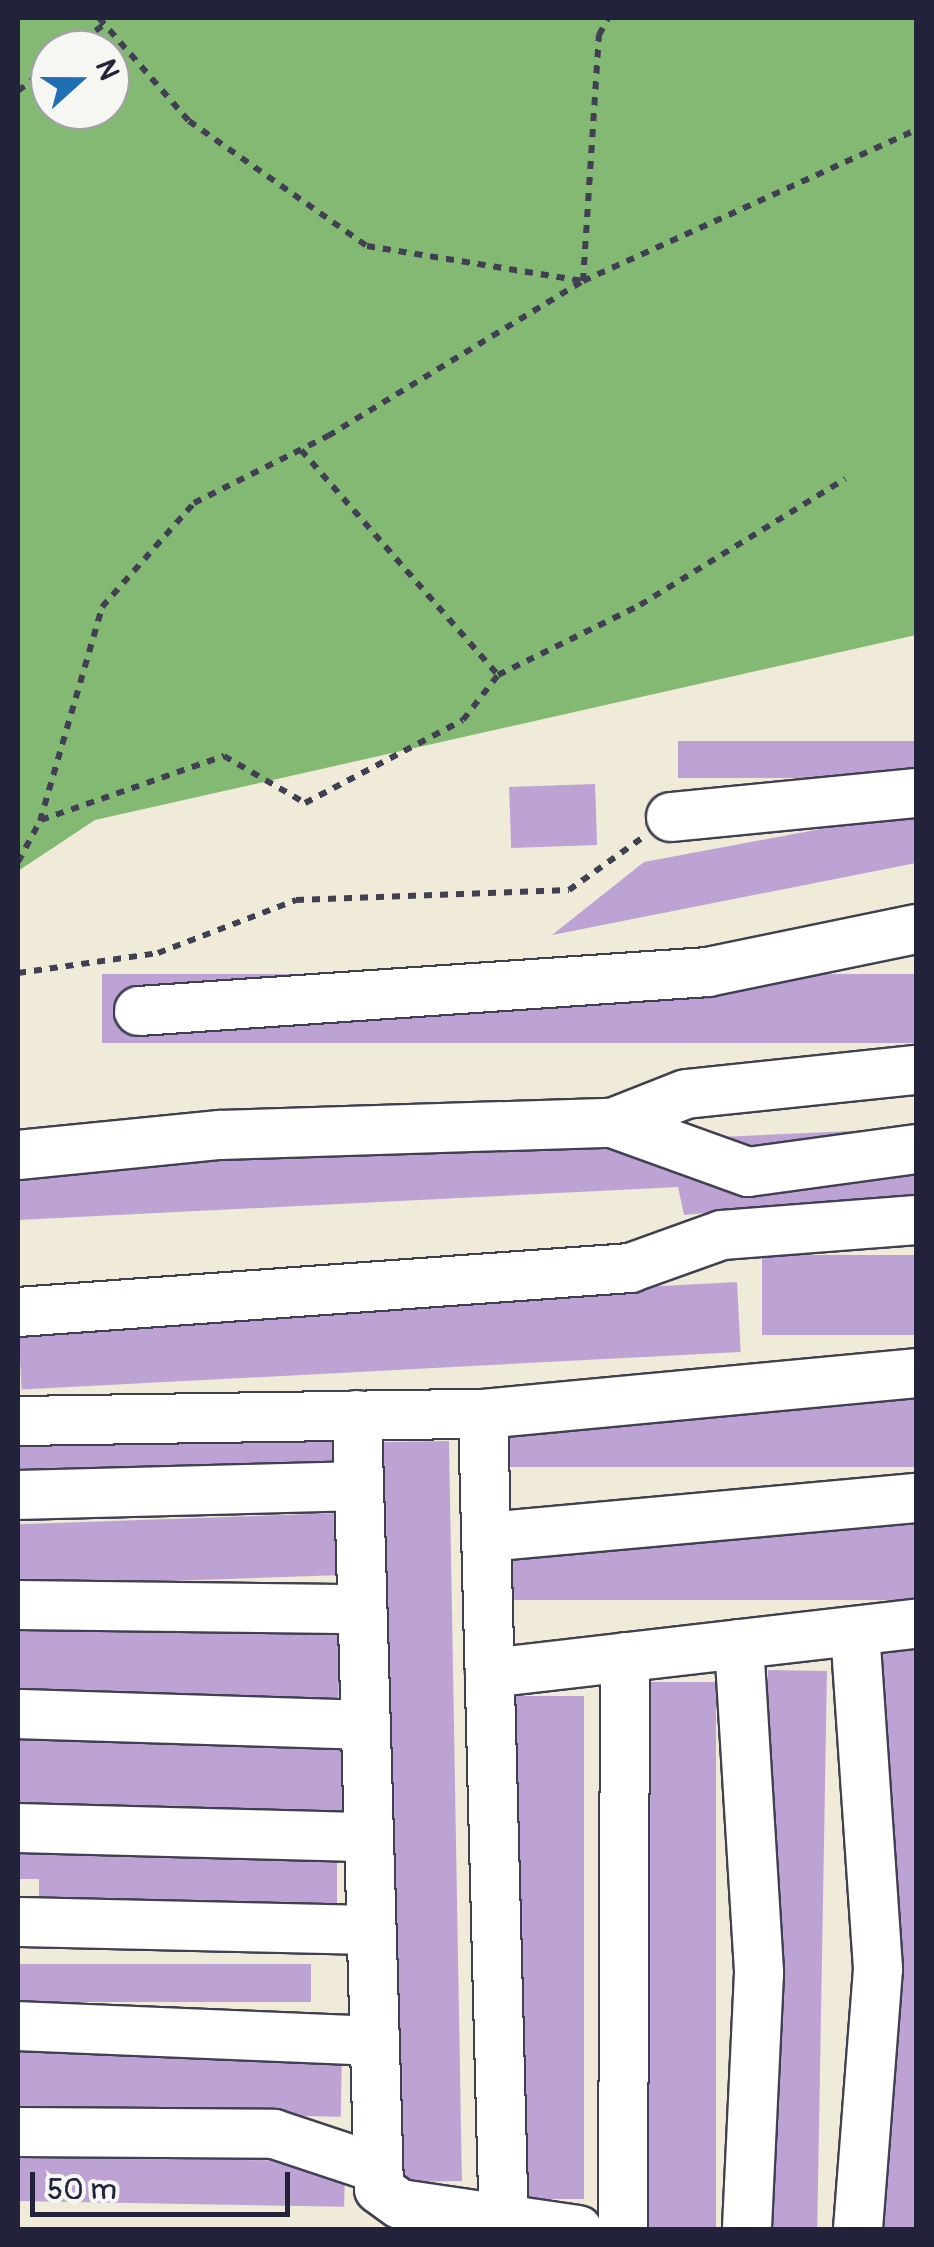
<!DOCTYPE html>
<html>
<head>
<meta charset="utf-8">
<style>
	body { margin:0 }
	#map { position:relative; width:934px; height:2247px; overflow:hidden; background:#f0ebd8; font-family:Pangolin,sans-serif }
	div>[style] { position:absolute }
	[style*='--x'] { left:calc(var(--x)*1px); top:calc(var(--y)*1px); width:calc(var(--w)*1px); rotate:calc(var(--a)*1deg) }
	.forest>* { inset:0; background:#84b974 }
	.building>* { inset:0; background:#bda3d4; transform-origin:0 0 }
	.path>* { height:6px; margin-top:-3px; transform-origin:0; background:repeating-linear-gradient(90deg,#414053 0 8px,transparent 0 16px) }
	.roads { filter:drop-shadow(2px 0 #414053) drop-shadow(-2px 0 #414053) drop-shadow(0 2px #414053) drop-shadow(0 -2px #414053) }
	.minor>* { height:48px; margin:-24px; padding:0 24px; transform-origin:24px; border-radius:24px; background:#fff }
	span { translate:-50% -50%; white-space:nowrap; text-align:center; line-height:1.15; -webkit-text-stroke:9px #f6f6f2; paint-order:stroke }
	.frame { position:absolute; inset:0; border:20px solid #22223b; pointer-events:none }
	.north { position:absolute; left:30px; top:30px; width:100px; height:100px; box-sizing:border-box; background:#f6f6f2; border:2px solid #a1a1a9; border-radius:50%; rotate:69deg; font-size:28px; font-weight:700; line-height:40px; text-align:center; color:#22223b }
	.north::after { content:''; display:block; margin:auto; width:35px; height:45px; background:#1f6fb2; clip-path:polygon(50% 0,100% 100%,50% 72%,0 100%) }
	.scale { position:absolute; left:30px; top:2172px; width:260px; height:45px; box-sizing:border-box; border:5px solid #22223b; border-top:0; padding-left:12px; font-size:30px; line-height:35px; white-space:nowrap; color:#22223b; -webkit-text-stroke:8px #f6f6f2; paint-order:stroke }
</style>
</head>
<body>
<div id="map">
	<div class="forest">
		<div style="clip-path:polygon(evenodd,18px 18px,916px 18px,916px 635px,95px 820px,18px 871px,18px 18px,50px 50px,110px 50px,110px 110px,50px 110px,50px 50px)"></div>
	</div>
	<div class="building">
		<div style="left:916px;top:741px;width:37px;height:238px;rotate:90deg"></div>
		<div style="left:595px;top:784px;width:61px;height:86px;rotate:88deg"></div>
		<div style="clip-path:polygon(916px 811px,916px 863px,552px 935px,644px 862px)"></div>
		<div style="left:916px;top:974px;width:69px;height:814px;rotate:90deg"></div>
		<div style="clip-path:polygon(916px 1128px,916px 1194px,684px 1215px,678px 1187px,18px 1220px,18px 1169px)"></div>
		<div style="left:916px;top:1255px;width:80px;height:154px;rotate:90deg"></div>
		<div style="left:737px;top:1282px;width:70px;height:720px;rotate:87deg"></div>
		<div style="left:916px;top:1400px;width:67px;height:407px;rotate:90deg"></div>
		<div style="left:342px;top:1426px;width:47px;height:324px;rotate:89deg"></div>
		<div style="left:449px;top:1441px;width:740px;height:72px;rotate:89deg"></div>
		<div style="left:340px;top:1513px;width:62px;height:322px;rotate:88deg"></div>
		<div style="left:916px;top:1523px;width:77px;height:410px;rotate:90deg"></div>
		<div style="left:18px;top:1619px;width:323px;height:76px;rotate:2deg"></div>
		<div style="left:883px;top:1650px;width:33px;height:580px"></div>
		<div style="left:768px;top:1670px;width:59px;height:560px;rotate:1deg"></div>
		<div style="left:639px;top:1682px;width:77px;height:548px"></div>
		<div style="left:515px;top:1696px;width:69px;height:503px"></div>
		<div style="left:18px;top:1730px;width:334px;height:79px;rotate:1deg"></div>
		<div style="clip-path:polygon(337px 1846px,337px 1906px,39px 1908px,39px 1879px,18px 1879px,18px 1848px)"></div>
		<div style="left:18px;top:1964px;width:293px;height:38px"></div>
		<div style="left:18px;top:2044px;width:324px;height:67px;rotate:1deg"></div>
		<div style="left:18px;top:2156px;width:327px;height:45px;rotate:1deg"></div>
	</div>
	<div class="path">
		<div style="--x:99;--y:18;--w:137;--a:48.9"></div>
		<div style="--x:189;--y:121;--w:218;--a:35.1"></div>
		<div style="--x:367;--y:246;--w:219;--a:9.2"></div>
		<div style="--x:583;--y:281;--w:366;--a:-24.4"></div>
		<div style="--x:70;--y:50;--w:41;--a:-37.1"></div>
		<div style="--x:18;--y:91;--w:41;--a:-38"></div>
		<div style="--x:301;--y:450;--w:299;--a:48.8"></div>
		<div style="--x:41;--y:820;--w:194;--a:-19.3"></div>
		<div style="--x:224;--y:756;--w:94;--a:30.1"></div>
		<div style="--x:305;--y:803;--w:178;--a:-27.7"></div>
		<div style="--x:463;--y:720;--w:57;--a:-52.1"></div>
		<div style="--x:498;--y:675;--w:158;--a:-26.2"></div>
		<div style="--x:640;--y:605;--w:241;--a:-31.6"></div>
		<div style="--x:18;--y:862;--w:47;--a:-61.8"></div>
		<div style="--x:40;--y:821;--w:223;--a:-73.8"></div>
		<div style="--x:102;--y:607;--w:139;--a:-48.5"></div>
		<div style="--x:194;--y:503;--w:150;--a:-26.6"></div>
		<div style="--x:328;--y:436;--w:298;--a:-31.3"></div>
		<div style="--x:583;--y:281;--w:247;--a:-86.3"></div>
		<div style="--x:599;--y:35;--w:19;--a:-62"></div>
		<div style="--x:18;--y:973;--w:141;--a:-8.1"></div>
		<div style="--x:158;--y:953;--w:148;--a:-21"></div>
		<div style="--x:296;--y:900;--w:273;--a:-2.1"></div>
		<div style="--x:569;--y:890;--w:90;--a:-35.5"></div>
	</div>
	<div class="roads">
		<div class="minor">
			<div style="--x:671;--y:817;--w:246;--a:-5.6"></div>
			<div style="--x:139;--y:1011;--w:570;--a:-3.92"></div>
			<div style="--x:708;--y:972;--w:212;--a:-11.7"></div>
			<div style="--x:612;--y:1123;--w:79;--a:-21.4"></div>
			<div style="--x:686;--y:1094;--w:231;--a:-6"></div>
			<div style="--x:18;--y:1155;--w:203;--a:-5.7"></div>
			<div style="--x:220;--y:1135;--w:392;--a:-1.8"></div>
			<div style="--x:612;--y:1123;--w:145;--a:19.8"></div>
			<div style="--x:748;--y:1172;--w:170;--a:-7.8"></div>
			<div style="--x:18;--y:1312;--w:614;--a:-4.11"></div>
			<div style="--x:630;--y:1268;--w:98;--a:-19.7"></div>
			<div style="--x:722;--y:1235;--w:195;--a:-4.4"></div>
			<div style="--x:483;--y:1414;--w:435;--a:-5.4"></div>
			<div style="--x:357;--y:1415;--w:774;--a:88.37"></div>
			<div style="--x:379;--y:2189;--w:26;--a:36"></div>
			<div style="--x:400;--y:2204;--w:180;--a:8.3"></div>
			<div style="--x:18;--y:1421;--w:465;--a:-0.9"></div>
			<div style="--x:483;--y:1414;--w:816;--a:88.53"></div>
			<div style="--x:18;--y:1495;--w:339;--a:-1.5"></div>
			<div style="--x:487;--y:1537;--w:431;--a:-5.2"></div>
			<div style="--x:18;--y:1605;--w:339;--a:0.7"></div>
			<div style="--x:855;--y:1631;--w:339;--a:86.1"></div>
			<div style="--x:878;--y:1969;--w:262;--a:94.4"></div>
			<div style="--x:739;--y:1644;--w:330;--a:86.5"></div>
			<div style="--x:759;--y:1973;--w:257;--a:92.7"></div>
			<div style="--x:490;--y:1673;--w:429;--a:-6.6"></div>
			<div style="--x:18;--y:1714;--w:343;--a:1.8"></div>
			<div style="--x:18;--y:1828;--w:346;--a:1.5"></div>
			<div style="--x:18;--y:1922;--w:350;--a:1.3"></div>
			<div style="--x:18;--y:2026;--w:353;--a:2.4"></div>
			<div style="--x:18;--y:2132;--w:256;--a:0.4"></div>
			<div style="--x:274;--y:2134;--w:108;--a:18.4"></div>
			<div style="--x:623;--y:2230;--w:573;--a:-89.8"></div>
		</div>
	</div>
	<div class="frame"></div>
	<div class="north">N</div>
	<div class="scale">50 m</div>
</div>
</body>
</html>
